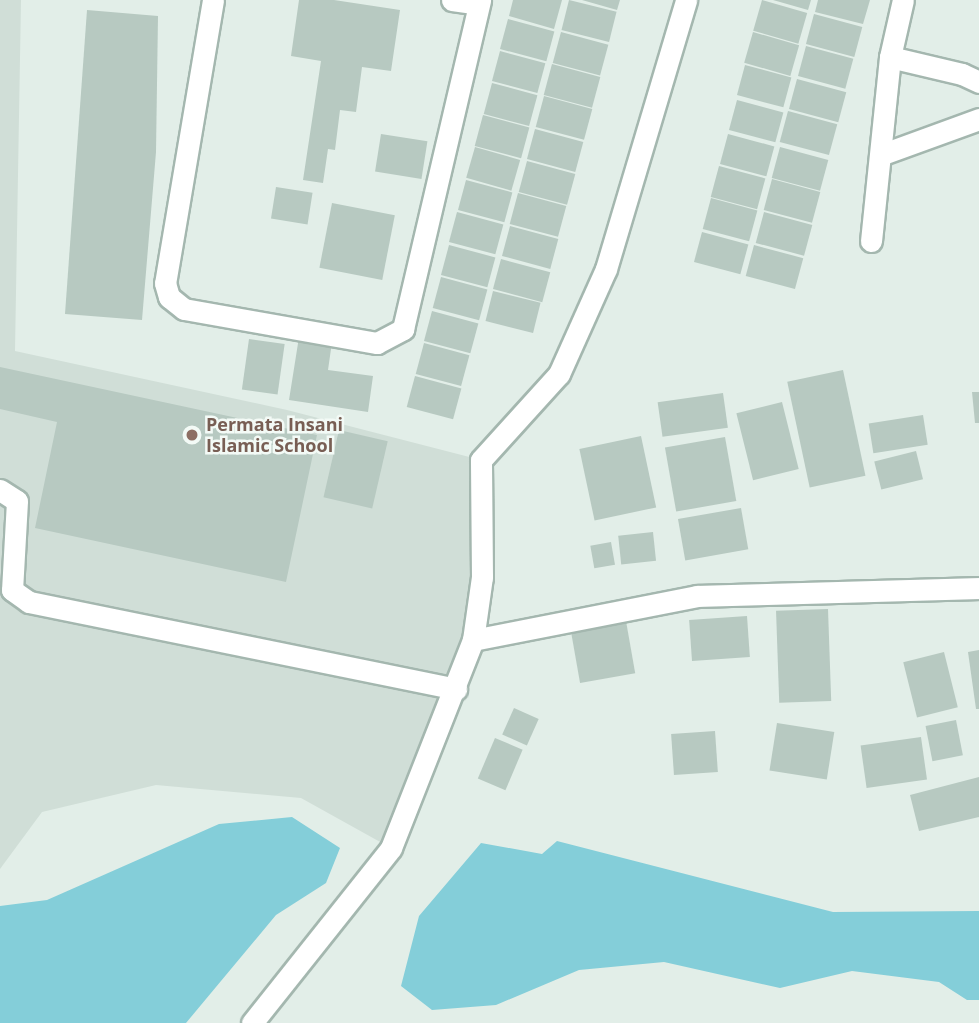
<!DOCTYPE html>
<html>
<head>
<meta charset="utf-8">
<style>
	body { margin:0 }
	#map { position:relative; width:979px; height:1023px; overflow:hidden; background:#e2eee8; font-family:"Open Sans",sans-serif }
	div>[style] { position:absolute }
	[style*='--x'] { left:calc(var(--x)*1px); top:calc(var(--y)*1px); width:calc(var(--w)*1px); rotate:calc(var(--a)*1deg) }
	.built>* { inset:0; background:#d0ded7 }
	.water>* { inset:0; background:#84ced9 }
	.building>* { inset:0; background:#b7c9c1; transform-origin:0 0 }
	.roads { filter:drop-shadow(2px 0 #a4b7af) drop-shadow(-2px 0 #a4b7af) drop-shadow(0 2px #a4b7af) drop-shadow(0 -2px #a4b7af) }
	.lane>* { height:21px; margin:-10.5px; padding:0 10.5px; transform-origin:10.5px; border-radius:10.5px; background:#fff }
	.street>* { height:21px; margin:-10.5px; padding:0 10.5px; transform-origin:10.5px; border-radius:10.5px; background:#fff }
	.dots>* { width:19px; height:19px; translate:-50% -50%; box-sizing:border-box; border:4px solid #f3faf6; border-radius:50% }
	span { translate:-50% -50%; white-space:nowrap; text-align:center; line-height:1.15; -webkit-text-stroke:5px #f3faf6; paint-order:stroke }
	.education-label { font-size:18px; color:#785e54; font-weight:700 }
	.left { translate:0 -50%; text-align:left }
</style>
</head>
<body>
<div id="map">
	<div class="built">
		<div style="clip-path:polygon(0 0,21px 0,15px 351px,287px 410px,481px 460px,473px 640px,391px 848px,301px 798px,156px 785px,42px 812px,0 869px)"></div>
	</div>
	<div class="water">
		<div style="clip-path:polygon(292px 817px,340px 848px,326px 883px,276px 915px,186px 1023px,0 1023px,0 906px,47px 900px,219px 824px)"></div>
		<div style="clip-path:polygon(557px 841px,833px 912px,979px 911px,979px 1000px,967px 1000px,939px 982px,852px 971px,780px 988px,664px 962px,579px 970px,496px 1005px,432px 1010px,401px 986px,419px 916px,481px 843px,542px 854px)"></div>
	</div>
	<div class="building">
		<div style="clip-path:polygon(299px 0,334px 0,400px 10px,391px 71px,362px 67px,356px 112px,340px 110px,335px 150px,328px 149px,323px 183px,303px 180px,321px 61px,291px 56px)"></div>
		<div style="clip-path:polygon(513px 0,562px 0,554px 29px,509px 16px)"></div>
		<div style="left:569px;top:0;width:49px;height:31px;rotate:14deg"></div>
		<div style="clip-path:polygon(582px 0,620px 0,617px 10px)"></div>
		<div style="left:762px;top:0;width:47px;height:32px;rotate:16deg"></div>
		<div style="clip-path:polygon(773px 0,811px 0,808px 10px)"></div>
		<div style="clip-path:polygon(818px 0,870px 0,863px 24px,815px 12px)"></div>
		<div style="clip-path:polygon(87px 10px,158px 16px,156px 152px,142px 320px,65px 314px)"></div>
		<div style="left:814px;top:14px;width:50px;height:31px;rotate:15deg"></div>
		<div style="left:508px;top:19px;width:48px;height:31px;rotate:15deg"></div>
		<div style="left:561px;top:32px;width:49px;height:32px;rotate:15deg"></div>
		<div style="left:753px;top:32px;width:48px;height:32px;rotate:16deg"></div>
		<div style="left:806px;top:46px;width:49px;height:31px;rotate:15deg"></div>
		<div style="left:500px;top:51px;width:47px;height:31px;rotate:15deg"></div>
		<div style="left:552px;top:64px;width:50px;height:32px;rotate:15deg"></div>
		<div style="left:745px;top:65px;width:48px;height:31px;rotate:15deg"></div>
		<div style="left:797px;top:79px;width:51px;height:31px;rotate:15deg"></div>
		<div style="left:492px;top:83px;width:47px;height:32px;rotate:15deg"></div>
		<div style="left:544px;top:96px;width:50px;height:32px;rotate:15deg"></div>
		<div style="left:737px;top:100px;width:48px;height:31px;rotate:15deg"></div>
		<div style="left:788px;top:111px;width:51px;height:32px;rotate:15deg"></div>
		<div style="left:483px;top:115px;width:48px;height:32px;rotate:15deg"></div>
		<div style="left:535px;top:129px;width:50px;height:31px;rotate:15deg"></div>
		<div style="left:381px;top:134px;width:47px;height:38px;rotate:9deg"></div>
		<div style="left:728px;top:134px;width:48px;height:31px;rotate:15deg"></div>
		<div style="left:475px;top:147px;width:47px;height:32px;rotate:16deg"></div>
		<div style="left:780px;top:147px;width:50px;height:32px;rotate:15deg"></div>
		<div style="left:527px;top:161px;width:50px;height:32px;rotate:15deg"></div>
		<div style="left:719px;top:166px;width:48px;height:32px;rotate:15deg"></div>
		<div style="left:772px;top:179px;width:50px;height:32px;rotate:15deg"></div>
		<div style="left:466px;top:180px;width:48px;height:31px;rotate:15deg"></div>
		<div style="left:276px;top:187px;width:37px;height:32px;rotate:9deg"></div>
		<div style="left:518px;top:193px;width:50px;height:32px;rotate:15deg"></div>
		<div style="left:711px;top:198px;width:48px;height:32px;rotate:15deg"></div>
		<div style="left:332px;top:203px;width:64px;height:66px;rotate:11deg"></div>
		<div style="left:457px;top:212px;width:48px;height:31px;rotate:15deg"></div>
		<div style="left:764px;top:212px;width:50px;height:32px;rotate:15deg"></div>
		<div style="left:510px;top:226px;width:50px;height:31px;rotate:15deg"></div>
		<div style="left:702px;top:232px;width:48px;height:31px;rotate:15deg"></div>
		<div style="left:449px;top:245px;width:48px;height:31px;rotate:15deg"></div>
		<div style="left:754px;top:245px;width:51px;height:32px;rotate:15deg"></div>
		<div style="left:501px;top:259px;width:51px;height:31px;rotate:15deg"></div>
		<div style="left:441px;top:277px;width:48px;height:32px;rotate:15deg"></div>
		<div style="left:493px;top:291px;width:49px;height:31px;rotate:14deg"></div>
		<div style="left:432px;top:311px;width:48px;height:31px;rotate:15deg"></div>
		<div style="clip-path:polygon(299px 337px,332px 342px,328px 370px,373px 376px,368px 412px,289px 400px)"></div>
		<div style="left:249px;top:339px;width:36px;height:51px;rotate:8deg"></div>
		<div style="left:424px;top:343px;width:47px;height:32px;rotate:15deg"></div>
		<div style="clip-path:polygon(0 367px,317px 435px,286px 582px,35px 528px,57px 422px,0 409px)"></div>
		<div style="left:843px;top:370px;width:108px;height:57px;rotate:78deg"></div>
		<div style="left:415px;top:376px;width:48px;height:32px;rotate:15deg"></div>
		<div style="clip-path:polygon(972px 392px,979px 392px,979px 423px,975px 423px)"></div>
		<div style="left:723px;top:393px;width:35px;height:66px;rotate:82deg"></div>
		<div style="left:782px;top:402px;width:69px;height:47px;rotate:76deg"></div>
		<div style="left:923px;top:415px;width:30px;height:55px;rotate:81deg"></div>
		<div style="left:339px;top:430px;width:50px;height:69px;rotate:13deg"></div>
		<div style="left:641px;top:436px;width:73px;height:63px;rotate:78deg"></div>
		<div style="left:725px;top:437px;width:65px;height:61px;rotate:80deg"></div>
		<div style="left:916px;top:451px;width:29px;height:43px;rotate:76deg"></div>
		<div style="left:741px;top:508px;width:42px;height:64px;rotate:80deg"></div>
		<div style="left:653px;top:532px;width:29px;height:35px;rotate:84deg"></div>
		<div style="left:611px;top:542px;width:23px;height:21px;rotate:80deg"></div>
		<div style="left:828px;top:609px;width:92px;height:52px;rotate:88deg"></div>
		<div style="left:747px;top:616px;width:41px;height:58px;rotate:86deg"></div>
		<div style="left:626px;top:621px;width:53px;height:56px;rotate:80deg"></div>
		<div style="clip-path:polygon(979px 650px,979px 709px,976px 709px,968px 652px)"></div>
		<div style="left:944px;top:652px;width:57px;height:42px;rotate:76deg"></div>
		<div style="left:514px;top:708px;width:27px;height:29px;rotate:24deg"></div>
		<div style="left:956px;top:720px;width:36px;height:31px;rotate:79deg"></div>
		<div style="left:777px;top:723px;width:58px;height:48px;rotate:9deg"></div>
		<div style="left:715px;top:731px;width:41px;height:44px;rotate:86deg"></div>
		<div style="left:921px;top:737px;width:43px;height:61px;rotate:82deg"></div>
		<div style="left:495px;top:738px;width:30px;height:44px;rotate:23deg"></div>
		<div style="clip-path:polygon(979px 777px,979px 817px,919px 831px,910px 795px)"></div>
	</div>
	<div class="roads">
		<div class="lane">
			<div style="--x:0;--y:490;--w:20;--a:33"></div>
			<div style="--x:17;--y:501;--w:89;--a:93.2"></div>
			<div style="--x:12;--y:590;--w:21;--a:35"></div>
			<div style="--x:29;--y:602;--w:436;--a:11.5"></div>
		</div>
		<div class="street">
			<div style="--x:213;--y:0;--w:287;--a:99.6"></div>
			<div style="--x:165;--y:283;--w:15;--a:74"></div>
			<div style="--x:169;--y:297;--w:19;--a:39"></div>
			<div style="--x:184;--y:309;--w:196;--a:10"></div>
			<div style="--x:377;--y:343;--w:30;--a:-28"></div>
			<div style="--x:403;--y:329;--w:338;--a:-76.8"></div>
			<div style="--x:452;--y:0;--w:27;--a:8"></div>
			<div style="--x:890;--y:57;--w:74;--a:13.3"></div>
			<div style="--x:962;--y:74;--w:19;--a:25"></div>
			<div style="--x:883;--y:154;--w:102;--a:-20"></div>
			<div style="--x:871;--y:241;--w:185;--a:-84.1"></div>
			<div style="--x:890;--y:57;--w:58;--a:-77.2"></div>
			<div style="--x:473;--y:640;--w:228;--a:-11.1"></div>
			<div style="--x:697;--y:596;--w:282;--a:-1.6"></div>
			<div style="--x:252;--y:1023;--w:223;--a:-51.5"></div>
			<div style="--x:391;--y:848;--w:224;--a:-68.5"></div>
			<div style="--x:473;--y:640;--w:64;--a:-81.9"></div>
			<div style="--x:482;--y:577;--w:117;--a:-90.5"></div>
			<div style="--x:481;--y:460;--w:116;--a:-47.8"></div>
			<div style="--x:559;--y:374;--w:115;--a:-65.9"></div>
			<div style="--x:606;--y:269;--w:281;--a:-73.4"></div>
		</div>
	</div>
	<div class="dots">
		<div style="left:192px;top:435px;background:#8d6e63"></div>
	</div>
	<div class="education-label">
		<span class="left" style="left:206px;top:435px">Permata Insani<br>Islamic School</span>
	</div>
</div>
</body>
</html>
